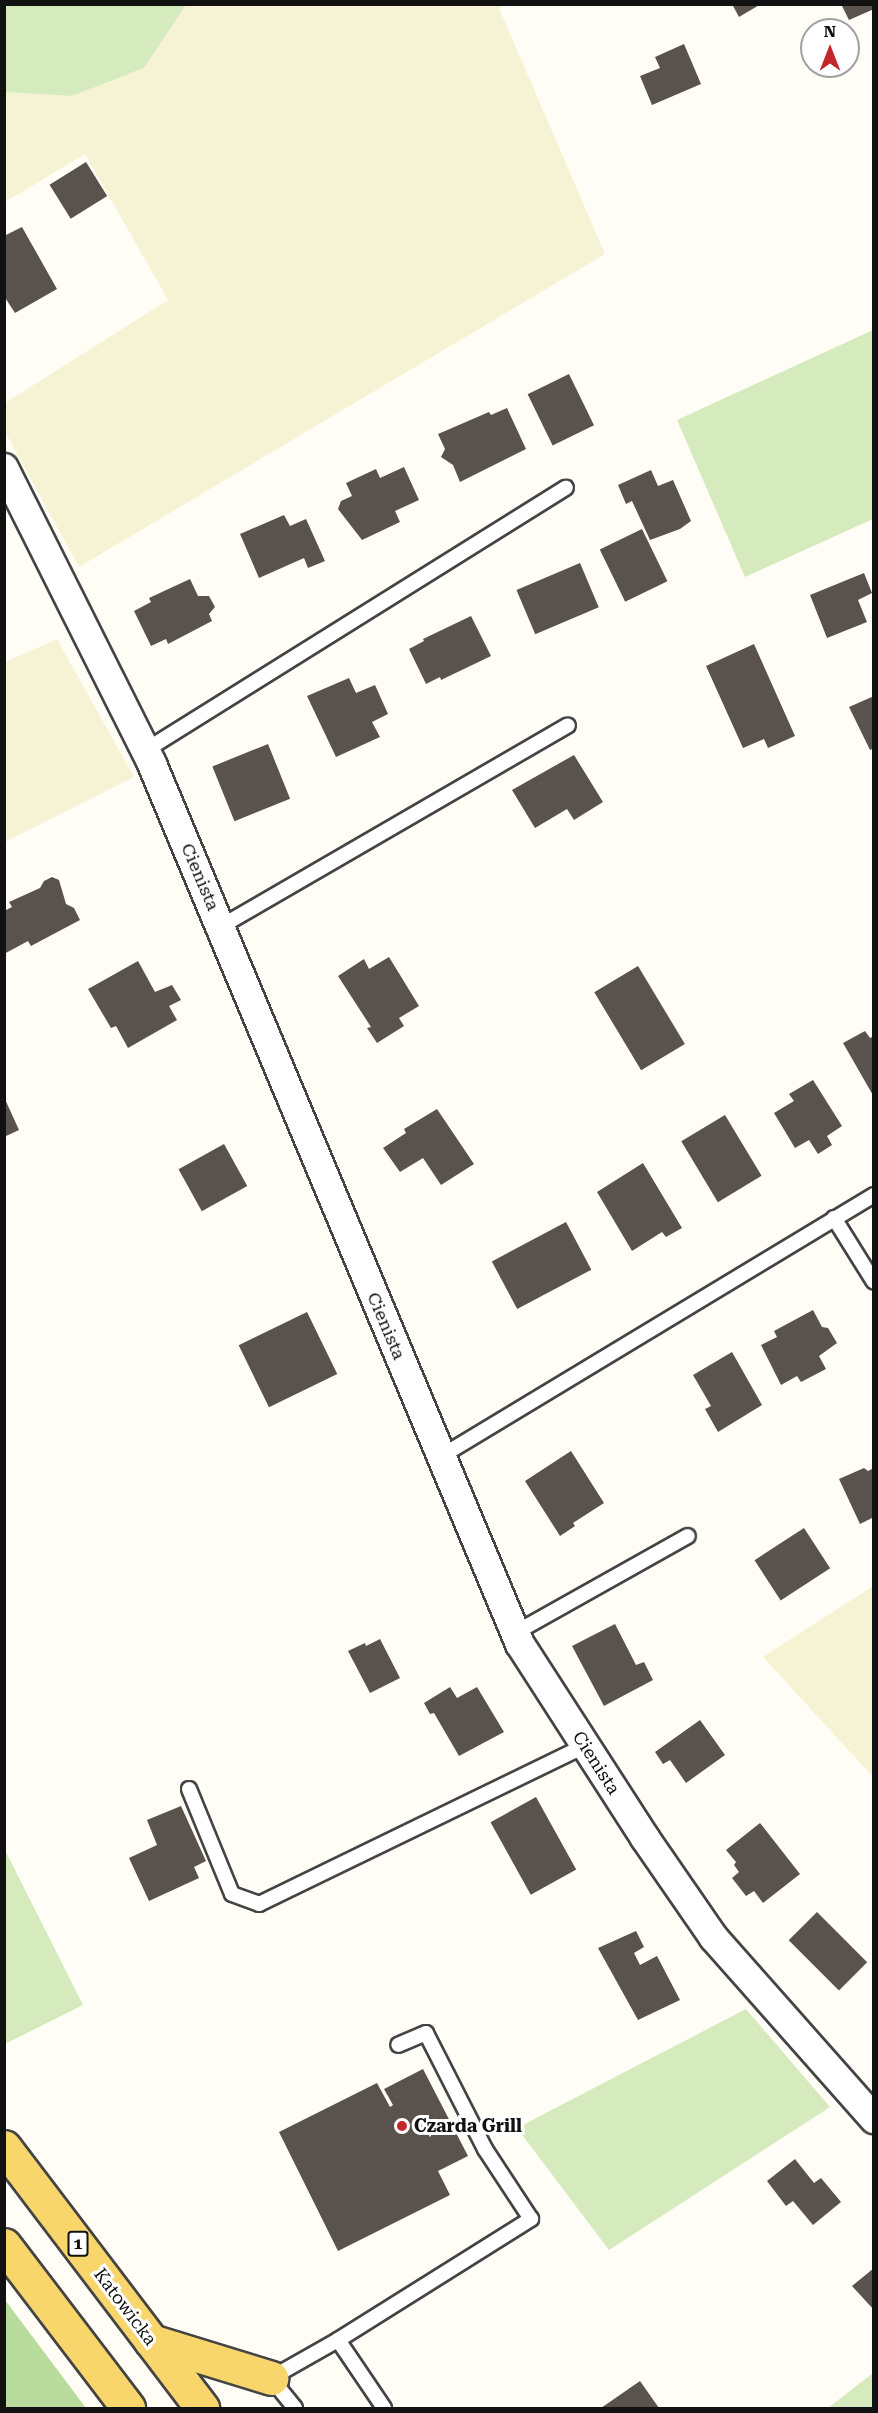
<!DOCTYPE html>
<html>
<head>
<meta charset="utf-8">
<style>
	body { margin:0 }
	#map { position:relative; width:878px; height:2413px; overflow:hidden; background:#fffdf5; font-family:"Roboto Serif",serif }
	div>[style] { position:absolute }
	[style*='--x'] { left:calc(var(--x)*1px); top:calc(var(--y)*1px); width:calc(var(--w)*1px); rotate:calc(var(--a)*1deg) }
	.farmland>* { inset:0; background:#f6f3d4 }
	.green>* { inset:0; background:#d5ebbd }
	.forest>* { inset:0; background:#b9dc9c }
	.building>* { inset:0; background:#5a524d; transform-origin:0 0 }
	.roads { filter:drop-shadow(2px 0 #444) drop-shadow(-2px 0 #444) drop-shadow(0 2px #444) drop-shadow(0 -2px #444) }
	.lane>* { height:14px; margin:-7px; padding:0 7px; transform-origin:7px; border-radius:7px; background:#fff }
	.street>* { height:28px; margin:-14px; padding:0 14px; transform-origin:14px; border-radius:14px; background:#fff }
	.primary>* { height:33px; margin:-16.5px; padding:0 16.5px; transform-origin:16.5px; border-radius:16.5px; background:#f9d66b }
	.dots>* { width:16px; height:16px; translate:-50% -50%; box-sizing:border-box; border:3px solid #fff; border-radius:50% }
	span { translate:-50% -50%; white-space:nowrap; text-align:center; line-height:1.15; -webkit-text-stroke:6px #fff; paint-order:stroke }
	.shield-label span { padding:2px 4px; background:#fff; border:2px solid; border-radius:4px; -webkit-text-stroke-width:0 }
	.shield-label { font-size:16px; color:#111; font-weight:700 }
	.street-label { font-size:18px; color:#111 }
	.poi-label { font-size:18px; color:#111; font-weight:700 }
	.left { translate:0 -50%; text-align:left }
	.frame { position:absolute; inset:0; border:6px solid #111; pointer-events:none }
	.north { position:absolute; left:800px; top:18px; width:60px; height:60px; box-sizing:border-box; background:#fff; border:2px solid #a0a0a0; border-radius:50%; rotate:0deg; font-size:16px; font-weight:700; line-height:24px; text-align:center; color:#111 }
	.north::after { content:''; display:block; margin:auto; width:21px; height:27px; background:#c4262e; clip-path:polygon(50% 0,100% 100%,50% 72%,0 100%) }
</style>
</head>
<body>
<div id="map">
	<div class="farmland">
		<div style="clip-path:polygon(186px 5px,507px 5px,499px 8px,605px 254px,79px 567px,5px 432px,5px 403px,168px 300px,85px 154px,5px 202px,5px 92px,72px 96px,144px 68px)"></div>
		<div style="clip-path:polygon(57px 639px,134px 777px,5px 842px,5px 662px)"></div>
		<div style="clip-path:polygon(873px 1586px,873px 1777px,763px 1657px)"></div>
	</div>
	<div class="green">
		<div style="clip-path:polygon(4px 5px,5px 4px,186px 5px,144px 68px,72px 96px,5px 92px)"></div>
		<div style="clip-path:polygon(873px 330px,873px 519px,745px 577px,677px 420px)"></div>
		<div style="clip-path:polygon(4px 1848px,83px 2005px,5px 2044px,4px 2044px)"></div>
		<div style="clip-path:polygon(746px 2009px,830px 2107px,609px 2250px,517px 2128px)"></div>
		<div style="clip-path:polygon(873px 2373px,873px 2408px,828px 2408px)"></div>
	</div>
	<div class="forest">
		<div style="clip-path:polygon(4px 2300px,5px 2300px,86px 2408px,5px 2408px)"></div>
	</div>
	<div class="building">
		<div style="clip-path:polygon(732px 4px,761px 4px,739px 17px)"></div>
		<div style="clip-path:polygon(841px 4px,874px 4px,874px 9px,849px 20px)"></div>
		<div style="clip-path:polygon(684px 44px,701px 84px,652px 105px,640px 76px,660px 68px,655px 57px)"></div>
		<div style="left:86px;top:162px;width:40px;height:43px;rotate:58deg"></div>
		<div style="clip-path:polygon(22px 227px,57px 289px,15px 313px,4px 296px,4px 236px)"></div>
		<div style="left:569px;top:374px;width:57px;height:46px;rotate:64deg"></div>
		<div style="clip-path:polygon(507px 408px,526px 449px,460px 482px,453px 465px,441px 457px,445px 449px,438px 434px,489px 412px,491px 415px)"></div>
		<div style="clip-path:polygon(404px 467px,419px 500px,395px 511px,400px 522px,362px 540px,338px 509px,341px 501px,352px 496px,346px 483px,376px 469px,380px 478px)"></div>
		<div style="clip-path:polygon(651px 470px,658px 486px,673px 480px,691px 521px,680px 529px,650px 540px,632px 501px,626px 504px,618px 485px)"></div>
		<div style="clip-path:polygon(284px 515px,290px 526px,306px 519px,325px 561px,308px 568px,304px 558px,259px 578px,240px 534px)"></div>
		<div style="left:642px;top:529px;width:58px;height:47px;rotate:64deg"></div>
		<div style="left:580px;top:563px;width:48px;height:69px;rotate:67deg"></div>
		<div style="clip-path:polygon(864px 573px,872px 593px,858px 600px,867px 622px,827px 638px,810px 595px)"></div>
		<div style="clip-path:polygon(190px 579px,198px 596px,209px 596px,215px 607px,209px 614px,212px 621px,168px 644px,166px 639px,151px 646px,134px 611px,151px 602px,149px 598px)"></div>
		<div style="clip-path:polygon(471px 616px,491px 656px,441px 680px,440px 677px,426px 684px,409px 649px,424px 641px,423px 639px)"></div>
		<div style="clip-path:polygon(754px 644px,795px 736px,768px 748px,764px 739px,743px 748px,706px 666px)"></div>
		<div style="clip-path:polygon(349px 678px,356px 693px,375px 685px,388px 714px,372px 722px,380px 737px,336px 757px,307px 696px)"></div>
		<div style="clip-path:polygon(874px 696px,874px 748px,870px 750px,849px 707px)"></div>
		<div style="left:268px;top:744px;width:59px;height:60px;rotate:68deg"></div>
		<div style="clip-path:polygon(574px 755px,603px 802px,574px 820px,567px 809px,535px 828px,512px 790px)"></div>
		<div style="clip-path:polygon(52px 877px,59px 880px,66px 904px,74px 908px,80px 920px,31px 946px,28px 941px,4px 954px,4px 911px,12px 907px,9px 902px,40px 888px,44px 881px)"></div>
		<div style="clip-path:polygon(389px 957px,419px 1006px,399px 1018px,404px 1026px,377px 1043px,367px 1028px,371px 1027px,338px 976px,364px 959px,369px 969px)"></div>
		<div style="clip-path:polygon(138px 961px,155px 992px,172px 985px,181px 1000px,169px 1006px,177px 1020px,128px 1048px,116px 1026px,111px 1028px,88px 989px)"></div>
		<div style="left:638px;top:966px;width:91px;height:51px;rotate:59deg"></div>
		<div style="clip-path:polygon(865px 1031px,870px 1038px,874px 1036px,874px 1097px,843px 1043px)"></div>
		<div style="clip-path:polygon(813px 1080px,842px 1126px,827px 1136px,832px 1145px,818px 1154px,809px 1140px,795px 1148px,774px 1113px,794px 1101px,789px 1094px)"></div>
		<div style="clip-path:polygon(4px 1097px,19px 1130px,4px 1137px)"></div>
		<div style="clip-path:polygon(437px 1109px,474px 1164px,441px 1185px,423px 1158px,400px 1172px,383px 1148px,406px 1133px,404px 1129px)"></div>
		<div style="left:725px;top:1115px;width:71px;height:51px;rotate:59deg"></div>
		<div style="left:224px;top:1144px;width:48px;height:52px;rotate:61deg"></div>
		<div style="clip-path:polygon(643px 1163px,682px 1228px,666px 1237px,662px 1232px,632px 1251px,597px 1192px)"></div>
		<div style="left:566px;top:1222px;width:54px;height:84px;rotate:62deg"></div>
		<div style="clip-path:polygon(813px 1310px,822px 1327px,828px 1328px,837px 1343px,819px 1356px,826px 1369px,801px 1382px,797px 1376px,781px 1385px,761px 1345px,777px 1337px,774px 1331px)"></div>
		<div style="left:307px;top:1312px;width:69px;height:76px;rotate:64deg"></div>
		<div style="clip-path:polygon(732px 1352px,762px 1405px,718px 1432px,705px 1409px,711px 1406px,693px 1375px)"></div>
		<div style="clip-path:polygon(571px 1451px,604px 1503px,573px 1523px,575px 1526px,560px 1536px,525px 1481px)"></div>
		<div style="clip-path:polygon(864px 1468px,868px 1471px,874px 1468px,874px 1517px,860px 1524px,839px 1479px)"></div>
		<div style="left:804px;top:1528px;width:48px;height:59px;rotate:57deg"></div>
		<div style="clip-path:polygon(615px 1624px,636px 1665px,644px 1662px,653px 1680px,604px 1706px,572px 1646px)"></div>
		<div style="clip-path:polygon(380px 1639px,400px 1678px,370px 1693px,348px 1651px,365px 1643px,366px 1646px)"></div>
		<div style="clip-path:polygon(450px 1687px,457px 1698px,477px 1687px,504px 1732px,459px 1756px,434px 1713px,430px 1714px,424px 1703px)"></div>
		<div style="clip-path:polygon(700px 1720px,725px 1755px,686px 1783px,670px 1760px,663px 1764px,655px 1752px)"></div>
		<div style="left:536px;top:1797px;width:83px;height:52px;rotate:61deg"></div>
		<div style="clip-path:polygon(181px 1806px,206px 1861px,194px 1867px,199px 1878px,149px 1901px,129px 1858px,157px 1845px,147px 1820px)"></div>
		<div style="clip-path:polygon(760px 1823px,800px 1874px,763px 1903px,754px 1891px,746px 1896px,732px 1878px,739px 1872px,734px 1865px,736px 1862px,726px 1850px)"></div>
		<div style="left:817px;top:1912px;width:71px;height:40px;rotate:45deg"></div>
		<div style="clip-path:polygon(636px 1931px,644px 1947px,634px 1953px,640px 1965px,657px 1956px,680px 2000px,638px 2020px,598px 1948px)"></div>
		<div style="clip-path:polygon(423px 2069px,468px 2156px,438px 2171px,450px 2195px,338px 2251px,279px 2132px,377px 2083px,390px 2107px,393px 2105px,384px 2089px)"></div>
		<div style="clip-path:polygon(795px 2159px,814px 2183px,821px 2178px,841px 2202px,813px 2225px,793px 2201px,786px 2206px,767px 2181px)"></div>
		<div style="clip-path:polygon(874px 2268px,874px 2310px,852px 2286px)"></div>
		<div style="clip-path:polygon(640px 2381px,659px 2408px,601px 2408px)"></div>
	</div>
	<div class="roads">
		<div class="lane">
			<div style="--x:146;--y:750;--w:495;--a:-32"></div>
			<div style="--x:220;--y:927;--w:402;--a:-30.1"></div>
			<div style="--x:834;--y:1218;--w:75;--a:58"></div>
			<div style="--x:440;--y:1457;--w:507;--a:-31.12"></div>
			<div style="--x:515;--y:1633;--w:198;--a:-29.3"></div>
			<div style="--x:189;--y:1789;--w:113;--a:67.7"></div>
			<div style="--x:232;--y:1894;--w:29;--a:20"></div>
			<div style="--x:259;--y:1904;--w:362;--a:-25.9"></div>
			<div style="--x:338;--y:2340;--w:82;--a:55.9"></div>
			<div style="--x:295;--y:2408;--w:38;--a:-129"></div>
			<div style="--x:271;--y:2378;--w:77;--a:-29.6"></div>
			<div style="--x:338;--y:2340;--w:228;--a:-32.1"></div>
			<div style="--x:531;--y:2219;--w:84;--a:-123.3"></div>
			<div style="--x:485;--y:2149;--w:130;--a:-117"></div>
			<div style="--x:426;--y:2033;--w:30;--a:157"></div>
		</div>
		<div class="street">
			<div style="--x:4;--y:468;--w:331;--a:63.4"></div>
			<div style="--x:152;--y:764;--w:954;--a:67.31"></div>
			<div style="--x:520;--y:1644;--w:231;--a:57.2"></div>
			<div style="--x:645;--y:1838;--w:121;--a:55.4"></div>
			<div style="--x:714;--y:1938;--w:242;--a:48.5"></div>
		</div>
		<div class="primary">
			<div style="--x:4;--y:2147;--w:328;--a:52.8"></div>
			<div style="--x:4;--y:2245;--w:205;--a:52.7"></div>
			<div style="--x:151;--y:2341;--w:126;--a:17.1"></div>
		</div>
	</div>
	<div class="dots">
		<div style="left:402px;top:2126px;background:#c4262e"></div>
	</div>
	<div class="shield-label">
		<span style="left:78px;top:2244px">1</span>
	</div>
	<div class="street-label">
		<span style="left:200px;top:877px;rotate:67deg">Cienista</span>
		<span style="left:386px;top:1326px;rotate:67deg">Cienista</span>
		<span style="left:596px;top:1763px;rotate:57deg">Cienista</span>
		<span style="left:125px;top:2307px;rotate:53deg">Katowicka</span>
	</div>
	<div class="poi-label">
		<span class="left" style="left:414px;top:2126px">Czarda Grill</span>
	</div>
	<div class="frame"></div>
	<div class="north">N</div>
</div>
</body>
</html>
